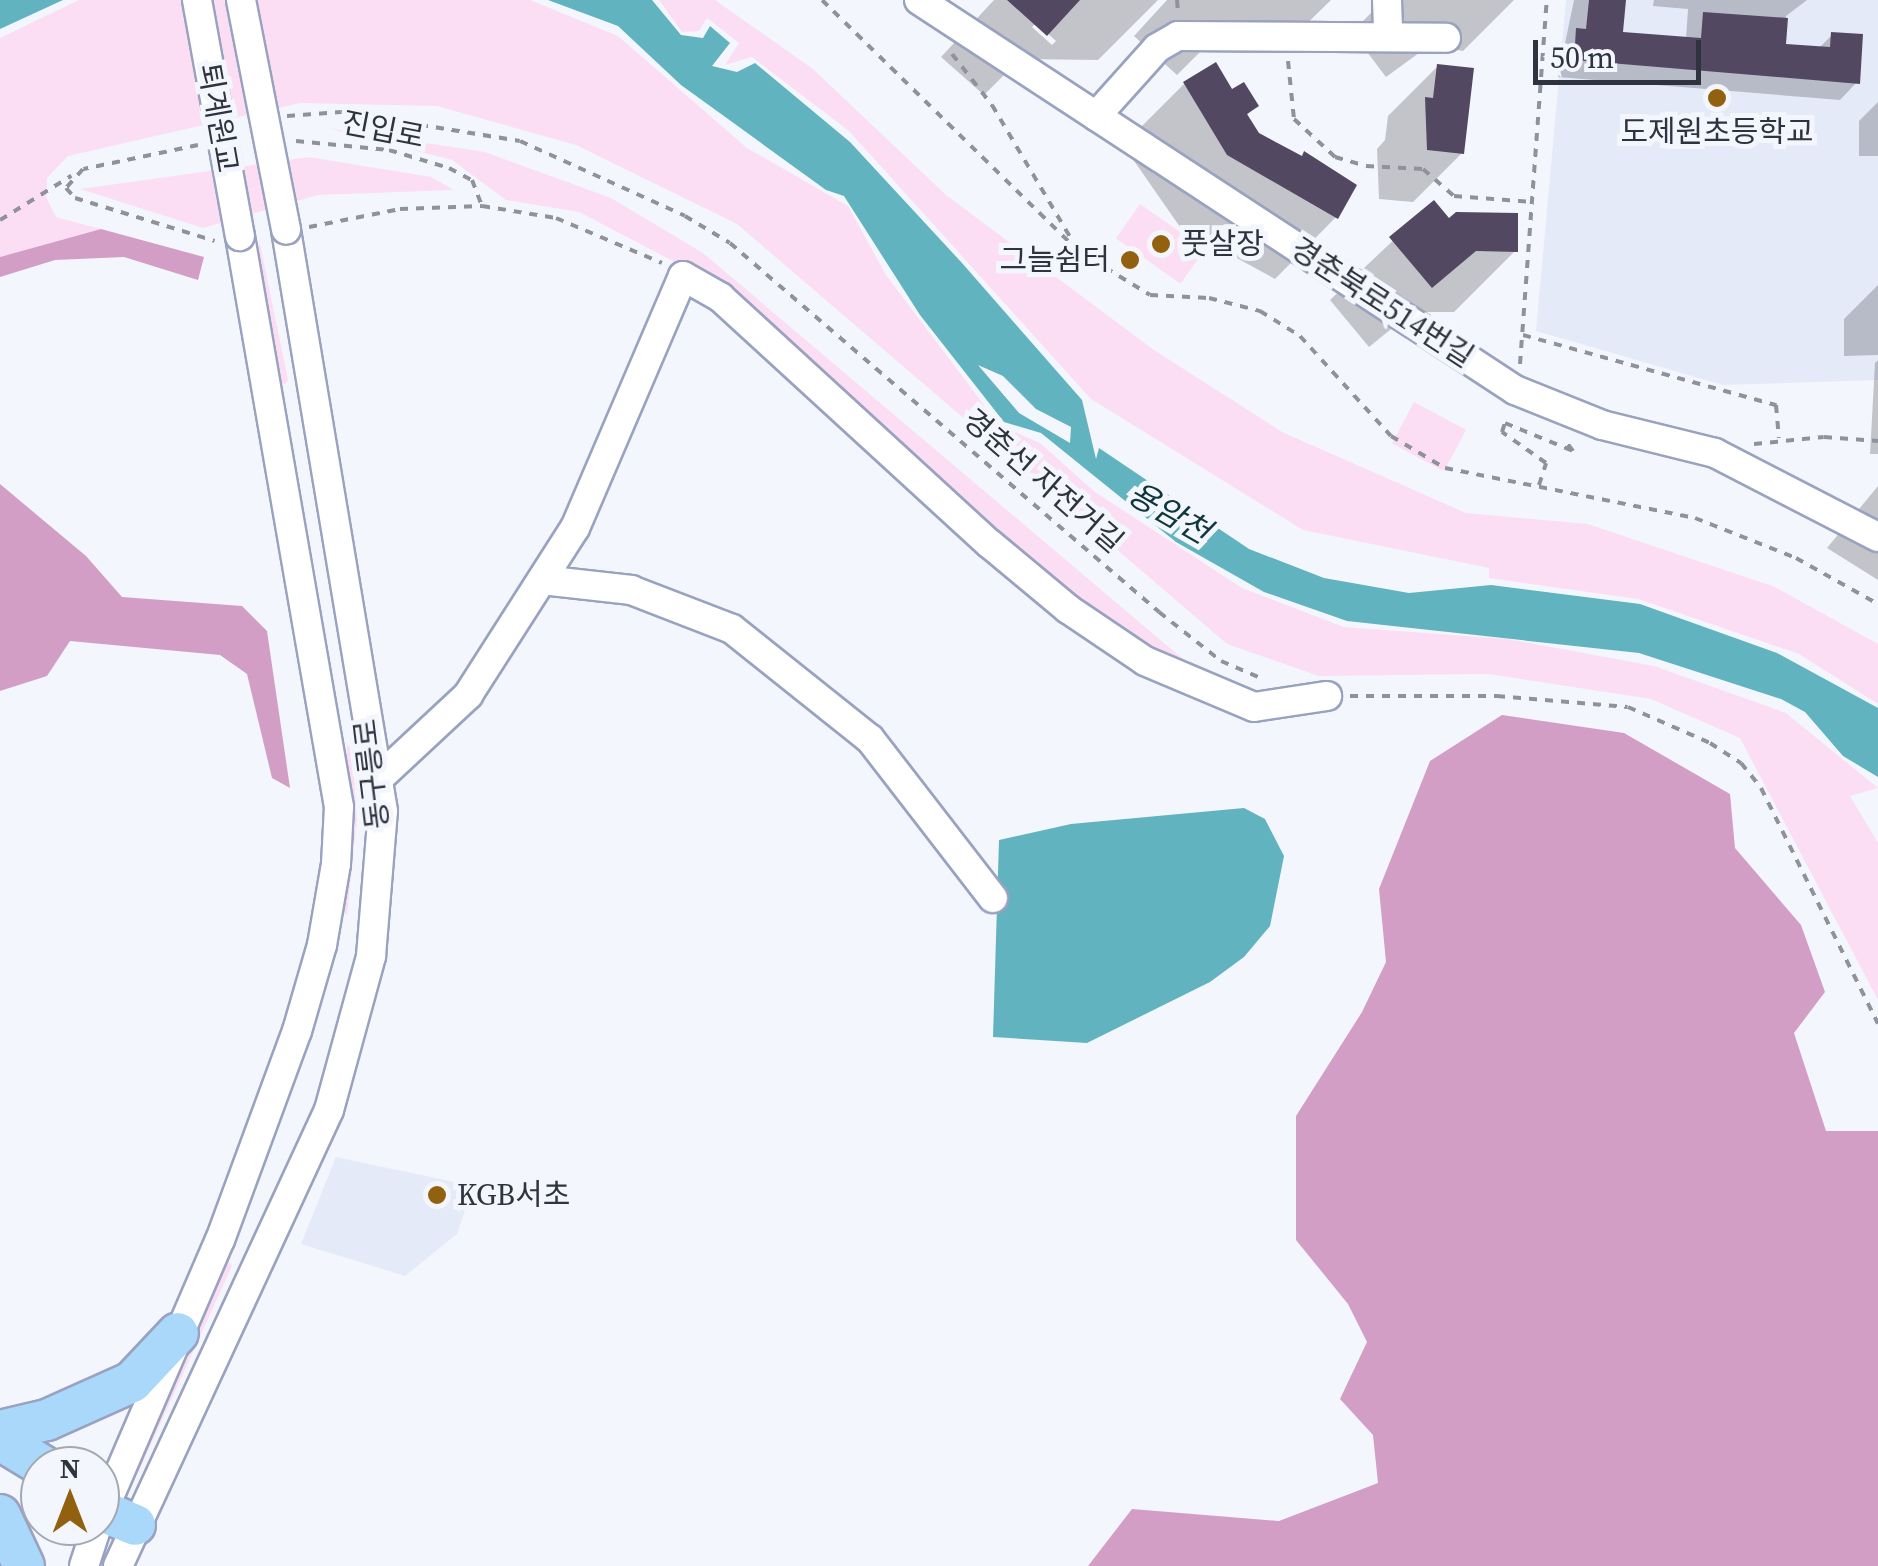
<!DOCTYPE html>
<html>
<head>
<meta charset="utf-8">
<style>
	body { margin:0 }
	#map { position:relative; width:1878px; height:1566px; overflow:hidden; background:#f4f6fd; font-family:"Source Serif 4","Noto Sans KR",serif }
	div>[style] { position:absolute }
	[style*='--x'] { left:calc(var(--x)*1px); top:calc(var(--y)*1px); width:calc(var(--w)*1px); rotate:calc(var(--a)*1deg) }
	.built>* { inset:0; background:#e5eaf9 }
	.green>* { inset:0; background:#fbdef3; transform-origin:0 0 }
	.forest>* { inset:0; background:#d39ec5 }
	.water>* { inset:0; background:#61b3bf }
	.shadow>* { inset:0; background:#0003 }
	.building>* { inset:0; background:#534862 }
	.path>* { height:4px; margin-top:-2px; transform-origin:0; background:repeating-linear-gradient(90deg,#8f929c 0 8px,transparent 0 16px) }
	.roads { filter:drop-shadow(2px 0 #99a2bf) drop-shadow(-2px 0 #99a2bf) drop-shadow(0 2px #99a2bf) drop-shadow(0 -2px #99a2bf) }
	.minor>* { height:28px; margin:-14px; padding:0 14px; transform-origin:14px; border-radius:14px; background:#fff }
	.highway>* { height:40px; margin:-20px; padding:0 20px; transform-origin:20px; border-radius:20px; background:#a9d8fa }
	.bridges { filter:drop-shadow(2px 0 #99a2bf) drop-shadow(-2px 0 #99a2bf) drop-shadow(0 2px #99a2bf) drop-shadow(0 -2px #99a2bf) }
	.minor-bridge>* { height:28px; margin:-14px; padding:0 14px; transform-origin:14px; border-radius:14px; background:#fff }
	.dots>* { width:28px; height:28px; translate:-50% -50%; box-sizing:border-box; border:5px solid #f4f6fd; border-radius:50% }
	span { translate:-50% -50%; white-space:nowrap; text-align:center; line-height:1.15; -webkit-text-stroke:10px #f4f6fd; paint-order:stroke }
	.street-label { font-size:30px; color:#2f333f }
	.poi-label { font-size:30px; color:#2f333f }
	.left { translate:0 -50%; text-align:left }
	.right { translate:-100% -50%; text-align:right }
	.water-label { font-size:32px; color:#0e363b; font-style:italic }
	.north { position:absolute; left:20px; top:1446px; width:100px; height:100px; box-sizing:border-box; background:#f4f6fd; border:2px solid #a5a8b1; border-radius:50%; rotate:0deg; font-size:28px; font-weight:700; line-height:40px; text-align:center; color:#2f333f }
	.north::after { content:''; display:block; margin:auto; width:35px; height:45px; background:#926110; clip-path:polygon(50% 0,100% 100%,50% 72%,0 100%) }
	.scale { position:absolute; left:1533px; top:40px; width:168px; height:45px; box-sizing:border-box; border:5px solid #2f333f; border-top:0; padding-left:12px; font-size:30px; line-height:35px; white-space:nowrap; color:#2f333f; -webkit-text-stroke:8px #f4f6fd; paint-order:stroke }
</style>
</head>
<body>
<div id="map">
	<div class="built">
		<div style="clip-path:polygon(1566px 0,1878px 0,1878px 380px,1723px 385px,1536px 331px)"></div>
		<div style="clip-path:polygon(336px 1157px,473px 1186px,457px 1234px,405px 1276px,301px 1244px)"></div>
	</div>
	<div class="green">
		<div style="clip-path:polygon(79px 0,530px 0,618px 36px,747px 148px,848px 206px,886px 275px,999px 425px,1040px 443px,1095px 492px,1242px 588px,1344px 627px,1507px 639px,1654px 666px,1786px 713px,1878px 788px,1850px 796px,1878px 843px,1878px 1000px,1740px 738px,1651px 699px,1489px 674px,1319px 676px,1227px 644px,737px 224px,576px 145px,437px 106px,300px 103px,68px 156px,47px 178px,46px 197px,56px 217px,101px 229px,0 257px,0 38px)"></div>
		<div style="clip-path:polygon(659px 0,715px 0,813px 69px,946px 195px,1154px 350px,1282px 432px,1466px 513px,1588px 524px,1775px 587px,1878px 644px,1878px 704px,1799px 654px,1638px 599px,1489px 578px,1489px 568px,1303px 530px,1091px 399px,849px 131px,752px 57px,725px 65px,739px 43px,707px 18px,699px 31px,682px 32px)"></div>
		<div style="clip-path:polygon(328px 128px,485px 152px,611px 198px,703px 253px,1197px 671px,1077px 605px,694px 272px,579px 212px,506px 200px,452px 160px)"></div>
		<div style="clip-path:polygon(309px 157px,431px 177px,454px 190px,318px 195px,203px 228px,80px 189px)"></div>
		<div style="left:1140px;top:204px;width:79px;height:42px;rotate:35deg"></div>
		<div style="clip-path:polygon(260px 244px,288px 380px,285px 384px,278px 382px,255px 246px)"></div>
		<div style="left:1414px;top:402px;width:59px;height:47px;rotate:28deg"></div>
		<div style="clip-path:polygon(347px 745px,352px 749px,357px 819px,347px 915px,342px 911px)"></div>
		<div style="clip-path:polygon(226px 1258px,232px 1266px,137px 1475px,130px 1476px)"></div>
	</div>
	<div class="forest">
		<div style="clip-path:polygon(101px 229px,204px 257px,198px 280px,124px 257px,55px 260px,0 277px,0 257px)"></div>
		<div style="clip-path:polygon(0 484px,86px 556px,122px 597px,242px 606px,267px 631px,290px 788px,272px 778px,247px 674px,220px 655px,70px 641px,47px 676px,0 691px)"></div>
		<div style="clip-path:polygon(1502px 715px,1624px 733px,1730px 794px,1735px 848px,1801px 925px,1825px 992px,1794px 1033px,1826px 1131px,1878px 1131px,1878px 1566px,1088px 1566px,1132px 1509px,1279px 1521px,1378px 1483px,1373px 1435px,1340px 1399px,1367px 1342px,1348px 1304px,1296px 1240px,1296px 1116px,1362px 1012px,1386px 962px,1379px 889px,1430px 761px)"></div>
	</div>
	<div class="water">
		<div style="clip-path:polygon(0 0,63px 0,0 29px)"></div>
		<div style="clip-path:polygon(evenodd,548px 0,652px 0,681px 35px,703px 38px,710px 26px,730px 43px,712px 66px,737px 72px,755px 63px,850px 142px,962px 263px,1082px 400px,1096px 459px,1099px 448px,1249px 549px,1324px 578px,1409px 593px,1491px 585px,1640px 604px,1777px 653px,1878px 708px,1878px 777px,1843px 756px,1805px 712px,1781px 699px,1639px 653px,1347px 621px,1264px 592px,1176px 542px,1041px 433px,1004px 422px,920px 315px,844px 196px,826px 190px,681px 85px,618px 26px,548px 0,978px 365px,1003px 376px,1036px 409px,1071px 427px,1070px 443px,1019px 413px,978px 365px)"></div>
		<div style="clip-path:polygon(1244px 808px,1265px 819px,1284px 856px,1270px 926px,1244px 957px,1210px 982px,1087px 1043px,993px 1037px,999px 840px,1071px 824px)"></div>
	</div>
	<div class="shadow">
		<div style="clip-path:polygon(evenodd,994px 0,1158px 0,1098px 60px,1020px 59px,984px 95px,941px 57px,994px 0,1036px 23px,1056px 41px,1052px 45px,1032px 27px,1036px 23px)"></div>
		<div style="clip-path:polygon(1167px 0,1331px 0,1291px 39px,1213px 39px,1177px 75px,1134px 36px)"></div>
		<div style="clip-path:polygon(1384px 0,1514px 0,1463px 51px,1430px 45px,1386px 77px,1352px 32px)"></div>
		<div style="clip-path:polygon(1574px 0,1623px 0,1621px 34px,1686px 39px,1688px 9px,1653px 6px,1654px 0,1807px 0,1786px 16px,1784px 46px,1818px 49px,1832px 35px,1857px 82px,1840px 100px,1558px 77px)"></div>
		<div style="clip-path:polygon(1437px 67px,1462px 153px,1413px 202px,1379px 199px,1377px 149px,1385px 140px,1388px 116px)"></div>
		<div style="clip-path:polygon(1184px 84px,1232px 92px,1256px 106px,1246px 116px,1257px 135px,1301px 158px,1336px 217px,1275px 279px,1180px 227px,1123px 145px)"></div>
		<div style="clip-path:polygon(1878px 102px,1878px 156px,1859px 156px,1859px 121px)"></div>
		<div style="clip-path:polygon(1433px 203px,1449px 222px,1515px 251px,1454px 312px,1412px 312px,1369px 347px,1330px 300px)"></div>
		<div style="clip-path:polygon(1878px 285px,1878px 355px,1844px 356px,1844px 319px)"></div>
		<div style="clip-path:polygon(1878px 360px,1878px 454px,1870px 454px,1875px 363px)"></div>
		<div style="clip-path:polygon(1878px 486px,1878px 580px,1827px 548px)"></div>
	</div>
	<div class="building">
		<div style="clip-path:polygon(1007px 0,1080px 0,1047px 36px)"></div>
		<div style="clip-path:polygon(1589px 0,1626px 0,1623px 32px,1701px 38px,1703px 12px,1788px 18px,1786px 44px,1830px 47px,1831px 32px,1863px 34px,1860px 84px,1574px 60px,1576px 28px,1586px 29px)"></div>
		<div style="clip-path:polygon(1216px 62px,1232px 89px,1244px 82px,1259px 106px,1247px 114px,1259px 133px,1302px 156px,1304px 151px,1357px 185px,1338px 219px,1227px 155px,1183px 82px)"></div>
		<div style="clip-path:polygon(1437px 64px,1474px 68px,1464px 154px,1427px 150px,1425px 97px,1433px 98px)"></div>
		<div style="clip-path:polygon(1434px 200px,1449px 218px,1456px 212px,1518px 213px,1518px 252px,1476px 251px,1432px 288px,1389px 237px)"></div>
	</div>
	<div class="path">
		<div style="--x:822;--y:0;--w:359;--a:44.4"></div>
		<div style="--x:1078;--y:251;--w:84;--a:31.4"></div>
		<div style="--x:1150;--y:295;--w:59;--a:2.9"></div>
		<div style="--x:1209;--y:298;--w:53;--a:14.3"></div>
		<div style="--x:1260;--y:311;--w:47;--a:32"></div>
		<div style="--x:1300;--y:336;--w:135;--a:47.7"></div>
		<div style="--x:1391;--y:436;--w:63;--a:30.7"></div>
		<div style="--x:1445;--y:468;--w:255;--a:11.3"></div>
		<div style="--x:1695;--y:518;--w:109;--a:21.6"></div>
		<div style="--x:1796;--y:558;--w:94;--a:29.3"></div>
		<div style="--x:1177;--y:0;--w:11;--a:85"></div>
		<div style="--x:952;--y:54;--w:65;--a:51.9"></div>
		<div style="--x:992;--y:105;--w:165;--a:59.4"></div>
		<div style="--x:1288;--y:61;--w:58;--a:84.1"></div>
		<div style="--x:1294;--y:119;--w:56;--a:42.8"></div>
		<div style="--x:1335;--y:157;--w:32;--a:16"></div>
		<div style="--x:1366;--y:166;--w:57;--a:3"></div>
		<div style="--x:1423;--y:169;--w:41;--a:41.1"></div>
		<div style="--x:1454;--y:196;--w:79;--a:4.3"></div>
		<div style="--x:287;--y:116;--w:54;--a:-4.2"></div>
		<div style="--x:341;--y:112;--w:181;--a:9.2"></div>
		<div style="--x:520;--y:141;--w:181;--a:24.4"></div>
		<div style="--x:685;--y:216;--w:52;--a:31"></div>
		<div style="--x:730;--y:243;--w:566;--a:40.7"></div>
		<div style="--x:1159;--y:612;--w:79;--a:38.3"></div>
		<div style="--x:1221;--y:661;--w:46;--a:23.2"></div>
		<div style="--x:296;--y:141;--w:93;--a:5.5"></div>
		<div style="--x:389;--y:150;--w:63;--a:16.7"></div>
		<div style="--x:449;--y:168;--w:26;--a:28"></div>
		<div style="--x:472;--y:180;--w:28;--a:69"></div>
		<div style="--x:198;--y:145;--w:117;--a:168.2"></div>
		<div style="--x:83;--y:169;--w:25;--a:132"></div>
		<div style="--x:66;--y:188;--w:13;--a:48"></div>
		<div style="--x:75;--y:198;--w:146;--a:17.1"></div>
		<div style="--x:0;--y:220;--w:84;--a:-31.8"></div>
		<div style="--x:309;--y:227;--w:93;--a:-11.2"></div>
		<div style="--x:400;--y:209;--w:82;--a:-2.1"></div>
		<div style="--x:482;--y:206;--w:75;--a:9.2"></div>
		<div style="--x:556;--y:218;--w:115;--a:23"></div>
		<div style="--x:1523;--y:335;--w:263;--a:15.5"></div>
		<div style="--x:1776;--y:405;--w:33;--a:85"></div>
		<div style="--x:1520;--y:364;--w:365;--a:-85.8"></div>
		<div style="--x:1754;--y:444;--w:70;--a:-5.7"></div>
		<div style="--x:1824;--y:437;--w:54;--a:4.2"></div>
		<div style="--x:1539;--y:485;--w:23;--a:-72"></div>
		<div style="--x:1546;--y:463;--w:54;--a:-144.8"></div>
		<div style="--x:1502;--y:432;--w:9;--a:-72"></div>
		<div style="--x:1505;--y:423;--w:74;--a:22.4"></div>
		<div style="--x:1573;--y:451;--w:15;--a:-127"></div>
		<div style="--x:1350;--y:696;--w:147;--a:0"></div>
		<div style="--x:1497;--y:696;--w:131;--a:4.8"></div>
		<div style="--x:1628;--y:707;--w:90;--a:23.7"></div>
		<div style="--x:1710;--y:743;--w:37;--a:33"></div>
		<div style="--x:1741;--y:763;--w:32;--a:51"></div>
		<div style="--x:1761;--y:788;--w:263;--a:63.6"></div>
	</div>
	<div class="roads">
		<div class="minor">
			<div style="--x:919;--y:0;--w:712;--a:33.2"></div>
			<div style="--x:1515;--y:390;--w:94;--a:21.9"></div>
			<div style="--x:1602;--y:425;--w:116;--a:13.9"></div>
			<div style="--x:1715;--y:453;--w:183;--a:27.3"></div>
			<div style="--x:1387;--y:0;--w:37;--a:88"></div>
			<div style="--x:1096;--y:116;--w:91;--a:-48.1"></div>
			<div style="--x:1157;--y:48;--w:24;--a:-30"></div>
			<div style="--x:1178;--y:36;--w:268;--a:0.4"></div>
			<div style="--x:542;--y:580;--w:90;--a:6.4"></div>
			<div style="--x:631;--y:590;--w:108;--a:21.1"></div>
			<div style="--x:732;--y:629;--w:176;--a:38.6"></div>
			<div style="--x:870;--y:739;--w:201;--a:52.3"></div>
			<div style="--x:377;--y:780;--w:125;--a:-43"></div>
			<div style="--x:468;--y:695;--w:198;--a:-57.4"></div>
			<div style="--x:575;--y:528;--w:274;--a:-66.8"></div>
			<div style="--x:683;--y:276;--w:43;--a:29.6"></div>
			<div style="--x:720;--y:297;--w:366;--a:42.5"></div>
			<div style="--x:990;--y:544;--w:102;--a:39.8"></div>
			<div style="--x:1068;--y:609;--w:93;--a:34"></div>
			<div style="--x:1145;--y:661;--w:118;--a:22.9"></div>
			<div style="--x:1254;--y:707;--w:74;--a:-8.6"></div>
			<div style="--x:100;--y:1518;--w:303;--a:-66.7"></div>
			<div style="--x:220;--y:1240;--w:223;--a:-69.8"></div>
			<div style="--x:297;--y:1031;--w:90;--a:-73.8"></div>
			<div style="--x:322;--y:945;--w:82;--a:-80.2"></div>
			<div style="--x:336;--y:864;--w:57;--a:-87"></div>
			<div style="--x:339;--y:807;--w:580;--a:-99.84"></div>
			<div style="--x:84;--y:1566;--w:42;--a:-72"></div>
			<div style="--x:118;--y:1566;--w:502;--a:-65.17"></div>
			<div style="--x:329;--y:1110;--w:160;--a:-74.7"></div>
			<div style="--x:371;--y:956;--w:145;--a:-85.3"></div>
			<div style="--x:383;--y:811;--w:589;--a:-99.48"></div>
		</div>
		<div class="highway">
			<div style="--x:0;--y:1431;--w:48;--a:-13.2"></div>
			<div style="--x:47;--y:1420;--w:93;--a:-24.1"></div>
			<div style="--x:132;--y:1382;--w:67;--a:-46.8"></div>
			<div style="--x:0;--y:1440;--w:50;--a:31.2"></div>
			<div style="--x:100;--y:1510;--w:38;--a:23"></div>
			<div style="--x:0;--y:1515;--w:56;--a:64.8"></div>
		</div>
	</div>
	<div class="bridges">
		<div class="minor-bridge">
			<div style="--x:197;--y:0;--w:240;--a:79.7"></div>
			<div style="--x:241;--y:0;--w:234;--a:78.9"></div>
		</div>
	</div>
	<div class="dots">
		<div style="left:1717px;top:98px;background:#926110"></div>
		<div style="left:1161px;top:244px;background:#926110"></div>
		<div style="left:1130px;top:260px;background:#926110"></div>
		<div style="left:437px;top:1195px;background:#926110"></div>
	</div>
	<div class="street-label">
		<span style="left:218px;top:118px;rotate:80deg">퇴계원교</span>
		<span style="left:383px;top:130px;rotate:11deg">진입로</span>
		<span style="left:1382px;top:303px;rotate:33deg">경춘북로514번길</span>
		<span style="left:1043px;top:481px;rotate:41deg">경춘선 자전거길</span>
		<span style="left:372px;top:774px;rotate:-97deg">동구릉로</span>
	</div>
	<div class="poi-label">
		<span style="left:1717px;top:132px">도제원초등학교</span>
		<span class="left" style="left:1181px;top:244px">풋살장</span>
		<span class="right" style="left:1110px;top:260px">그늘쉼터</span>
		<span class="left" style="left:457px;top:1195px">KGB서초</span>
	</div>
	<div class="water-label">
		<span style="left:1169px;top:513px;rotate:30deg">용암천</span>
	</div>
	<div class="north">N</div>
	<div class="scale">50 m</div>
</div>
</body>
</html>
